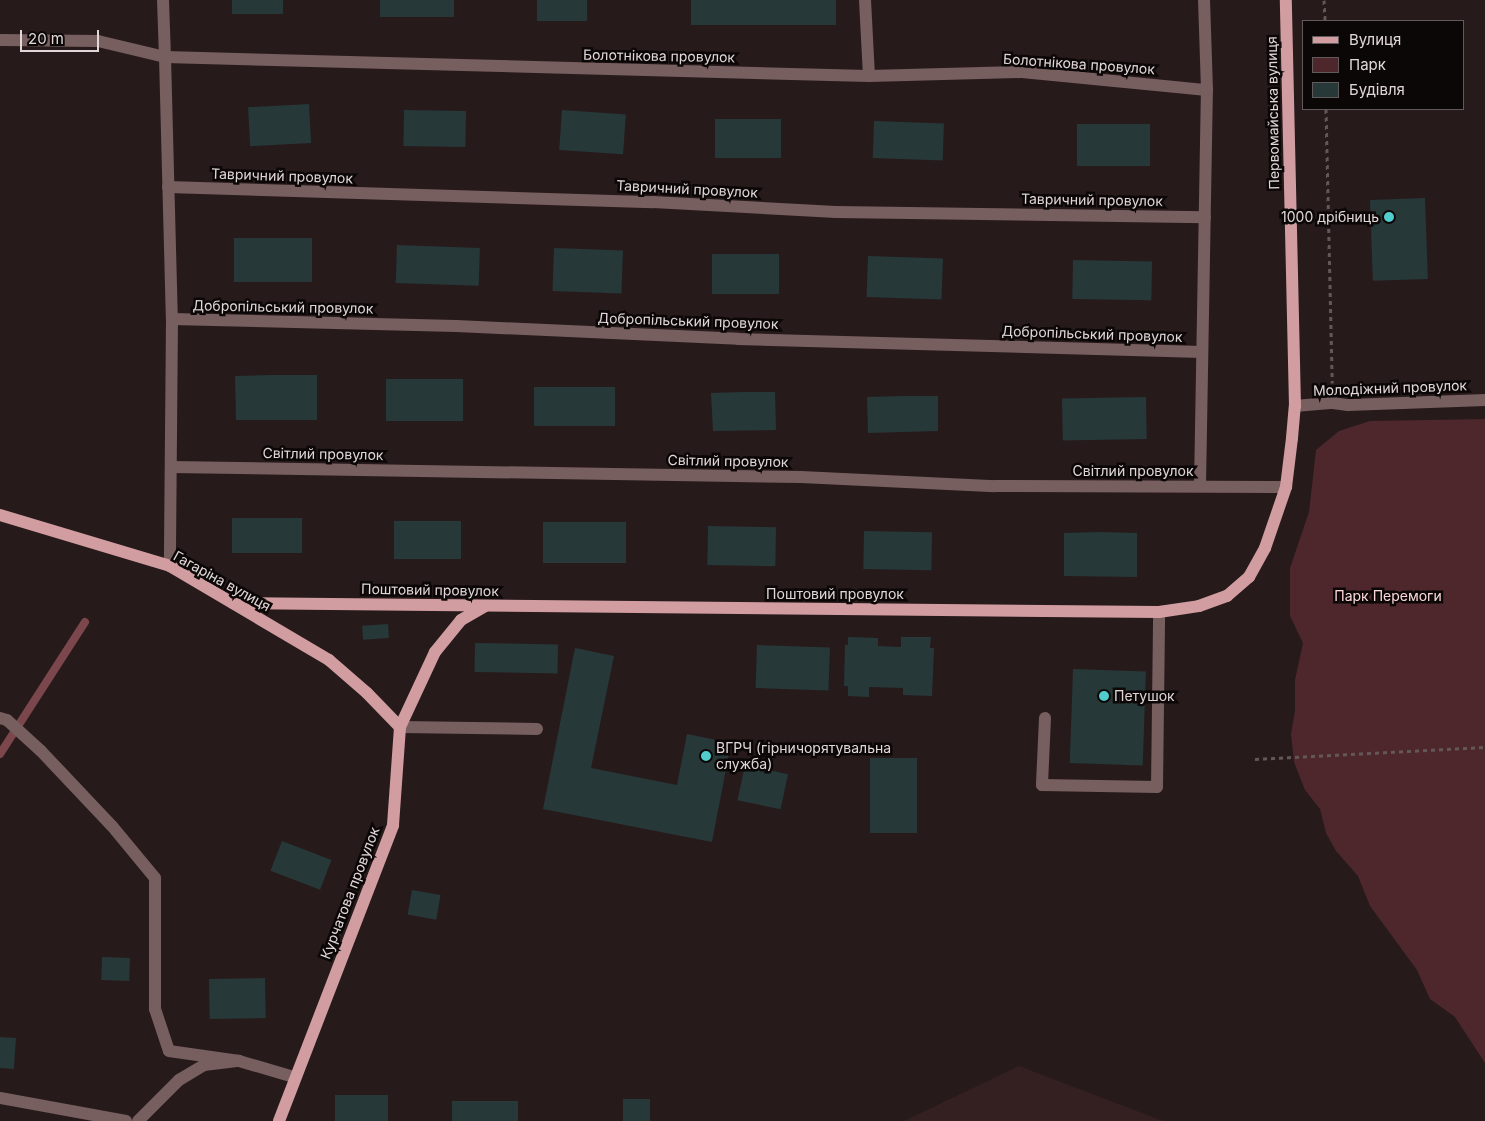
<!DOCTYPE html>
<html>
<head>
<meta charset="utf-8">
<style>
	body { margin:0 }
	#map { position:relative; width:1485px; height:1121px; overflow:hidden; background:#271a1b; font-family:Inter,sans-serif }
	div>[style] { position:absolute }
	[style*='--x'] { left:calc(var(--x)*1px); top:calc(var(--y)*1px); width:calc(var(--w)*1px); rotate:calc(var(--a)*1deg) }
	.built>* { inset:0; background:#342021 }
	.green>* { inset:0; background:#4d272b }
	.stream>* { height:8px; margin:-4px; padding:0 4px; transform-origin:4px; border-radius:4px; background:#7c474c }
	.building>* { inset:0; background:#273838; transform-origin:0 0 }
	.path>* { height:3px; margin-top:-1.5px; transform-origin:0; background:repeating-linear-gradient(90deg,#635758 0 4px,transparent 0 8px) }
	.minor>* { height:12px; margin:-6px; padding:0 6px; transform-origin:6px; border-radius:6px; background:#775e5f }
	.major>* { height:12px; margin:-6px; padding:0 6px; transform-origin:6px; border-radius:6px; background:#d19da1 }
	.dots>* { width:14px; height:14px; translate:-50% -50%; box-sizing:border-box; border:2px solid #0c0707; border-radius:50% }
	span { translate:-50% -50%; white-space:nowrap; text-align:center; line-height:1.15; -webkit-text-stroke:5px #0c0707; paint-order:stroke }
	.street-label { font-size:14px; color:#e1d7d8 }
	.poi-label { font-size:14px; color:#e1d7d8 }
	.right { translate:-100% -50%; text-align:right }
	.left { translate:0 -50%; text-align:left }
	.park-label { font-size:14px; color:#fdd8da }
	.legend { position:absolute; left:1302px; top:20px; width:162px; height:90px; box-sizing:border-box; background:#0c0707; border:1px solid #615a5b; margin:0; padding:6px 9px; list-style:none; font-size:15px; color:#e1d7d8 }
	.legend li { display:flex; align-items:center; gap:10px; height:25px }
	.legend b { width:25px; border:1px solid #615a5b }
	.scale { position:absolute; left:20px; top:30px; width:79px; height:22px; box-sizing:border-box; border:2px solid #e1d7d8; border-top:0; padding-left:6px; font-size:15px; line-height:18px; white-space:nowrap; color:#e1d7d8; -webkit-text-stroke:4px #0c0707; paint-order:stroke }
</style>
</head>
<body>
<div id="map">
	<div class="built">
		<div style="clip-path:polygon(1019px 1066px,1163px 1121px,904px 1121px)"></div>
	</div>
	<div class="green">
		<div style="clip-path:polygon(1485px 419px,1485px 1063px,1455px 1017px,1430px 999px,1417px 970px,1370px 906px,1358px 876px,1336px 851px,1326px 833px,1320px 809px,1305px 790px,1294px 762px,1291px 734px,1295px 711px,1295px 680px,1303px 643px,1290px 616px,1290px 568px,1309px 512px,1316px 450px,1339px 431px,1370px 421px)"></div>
	</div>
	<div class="stream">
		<div style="--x:0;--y:754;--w:157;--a:-57.2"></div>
	</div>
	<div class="building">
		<div style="left:232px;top:0;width:51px;height:14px"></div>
		<div style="left:380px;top:0;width:74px;height:17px"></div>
		<div style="left:537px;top:0;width:50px;height:21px"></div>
		<div style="left:691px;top:0;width:145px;height:25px"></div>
		<div style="left:309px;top:104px;width:39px;height:61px;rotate:87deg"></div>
		<div style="left:404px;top:110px;width:62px;height:36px;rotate:1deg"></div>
		<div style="left:562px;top:110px;width:64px;height:40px;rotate:4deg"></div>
		<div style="left:715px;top:119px;width:66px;height:39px"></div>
		<div style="left:874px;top:121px;width:70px;height:37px;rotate:2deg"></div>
		<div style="left:1077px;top:124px;width:73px;height:42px"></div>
		<div style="left:1425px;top:198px;width:81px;height:55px;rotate:88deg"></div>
		<div style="left:234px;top:238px;width:78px;height:44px"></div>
		<div style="left:397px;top:245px;width:83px;height:38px;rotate:2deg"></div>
		<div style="left:554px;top:248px;width:69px;height:43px;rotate:2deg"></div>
		<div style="left:712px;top:254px;width:67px;height:40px"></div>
		<div style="left:868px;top:256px;width:75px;height:41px;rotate:2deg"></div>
		<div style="left:1073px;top:260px;width:79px;height:39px;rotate:1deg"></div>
		<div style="clip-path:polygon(271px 375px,317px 375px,317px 420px,236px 420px,235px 376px)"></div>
		<div style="left:386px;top:379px;width:77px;height:42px"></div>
		<div style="left:534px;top:387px;width:81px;height:39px"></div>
		<div style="clip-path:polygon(742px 392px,775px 392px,776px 430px,713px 431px,711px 393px)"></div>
		<div style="clip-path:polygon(903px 396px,938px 396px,938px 431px,868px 433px,867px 397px)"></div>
		<div style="left:1146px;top:397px;width:42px;height:84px;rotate:89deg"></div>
		<div style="left:232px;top:518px;width:70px;height:35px"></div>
		<div style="left:394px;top:521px;width:67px;height:38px"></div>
		<div style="left:543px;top:522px;width:83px;height:41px"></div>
		<div style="left:708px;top:526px;width:68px;height:39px;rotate:1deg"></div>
		<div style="left:864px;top:531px;width:68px;height:38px;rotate:1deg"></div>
		<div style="clip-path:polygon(1100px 532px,1137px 533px,1137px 577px,1064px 576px,1064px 533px)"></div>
		<div style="left:388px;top:624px;width:14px;height:26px;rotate:86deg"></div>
		<div style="clip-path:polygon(848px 637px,878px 638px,878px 646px,901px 647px,901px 637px,931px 637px,930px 648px,934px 648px,932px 696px,903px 695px,903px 688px,869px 687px,869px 697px,848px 696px,848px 686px,844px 686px,845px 645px,848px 645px)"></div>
		<div style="left:475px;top:643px;width:83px;height:29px;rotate:1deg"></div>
		<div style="left:757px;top:645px;width:73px;height:43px;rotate:2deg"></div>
		<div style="clip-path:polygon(575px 648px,614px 656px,591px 768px,677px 785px,687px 734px,731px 743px,712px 842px,543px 809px)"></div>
		<div style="left:1073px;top:669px;width:73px;height:94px;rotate:2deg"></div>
		<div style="left:870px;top:758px;width:47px;height:75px"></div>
		<div style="left:745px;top:765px;width:44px;height:36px;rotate:12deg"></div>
		<div style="left:282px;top:841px;width:53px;height:32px;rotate:21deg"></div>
		<div style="left:412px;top:890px;width:29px;height:25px;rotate:10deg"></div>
		<div style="left:102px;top:957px;width:28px;height:23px;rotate:2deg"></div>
		<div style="left:265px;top:978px;width:40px;height:56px;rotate:89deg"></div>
		<div style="left:0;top:1037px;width:16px;height:31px;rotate:4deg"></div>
		<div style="left:335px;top:1095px;width:53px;height:26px"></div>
		<div style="left:650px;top:1099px;width:22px;height:27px;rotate:90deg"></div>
		<div style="left:452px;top:1101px;width:66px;height:20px"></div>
	</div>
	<div class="path">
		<div style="--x:1324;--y:0;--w:21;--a:87"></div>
		<div style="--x:1326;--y:109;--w:274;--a:88.7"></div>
		<div style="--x:1255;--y:759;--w:230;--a:-3"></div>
	</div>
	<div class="minor">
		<div style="--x:163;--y:0;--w:57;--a:88"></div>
		<div style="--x:165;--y:57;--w:704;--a:1.55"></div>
		<div style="--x:869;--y:76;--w:153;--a:-1.5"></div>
		<div style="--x:1022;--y:72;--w:186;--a:5.6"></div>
		<div style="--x:865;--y:0;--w:76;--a:87"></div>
		<div style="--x:0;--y:40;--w:98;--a:0.6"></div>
		<div style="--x:98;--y:41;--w:69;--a:13.4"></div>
		<div style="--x:165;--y:57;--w:262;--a:88.5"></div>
		<div style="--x:172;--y:319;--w:247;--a:90.5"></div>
		<div style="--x:168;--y:187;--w:485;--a:1.8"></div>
		<div style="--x:653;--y:202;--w:183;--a:3.1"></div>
		<div style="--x:836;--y:212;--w:369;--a:0.8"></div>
		<div style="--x:172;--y:319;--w:284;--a:1.4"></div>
		<div style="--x:456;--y:326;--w:282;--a:2.6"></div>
		<div style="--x:738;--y:339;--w:464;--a:1.6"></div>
		<div style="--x:1295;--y:406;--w:38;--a:-5"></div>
		<div style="--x:1333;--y:403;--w:15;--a:8"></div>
		<div style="--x:1348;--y:405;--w:137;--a:-2.1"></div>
		<div style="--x:171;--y:467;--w:630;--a:0.91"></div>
		<div style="--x:801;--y:477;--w:194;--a:2.7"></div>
		<div style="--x:995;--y:486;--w:291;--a:0.2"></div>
		<div style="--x:1200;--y:486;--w:396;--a:-89"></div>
		<div style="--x:1207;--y:90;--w:90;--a:-91.9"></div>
		<div style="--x:0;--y:718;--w:7;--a:16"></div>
		<div style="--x:7;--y:720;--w:46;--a:42.4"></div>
		<div style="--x:41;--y:751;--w:103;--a:46.6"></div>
		<div style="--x:112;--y:826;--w:67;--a:50.4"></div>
		<div style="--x:155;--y:878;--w:131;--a:90"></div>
		<div style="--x:155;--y:1009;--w:44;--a:71.6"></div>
		<div style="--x:169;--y:1051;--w:71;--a:8.1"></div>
		<div style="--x:1045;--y:718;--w:67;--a:92.6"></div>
		<div style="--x:1042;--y:785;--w:115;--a:1"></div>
		<div style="--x:1157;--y:787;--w:175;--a:-89.3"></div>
		<div style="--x:400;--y:727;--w:137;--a:0.8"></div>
		<div style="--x:0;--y:1098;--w:128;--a:10.3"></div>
		<div style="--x:138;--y:1121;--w:58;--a:-45"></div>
		<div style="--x:179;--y:1080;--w:29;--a:-31"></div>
		<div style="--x:204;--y:1065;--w:35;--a:-7"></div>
		<div style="--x:239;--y:1061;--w:57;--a:16.2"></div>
	</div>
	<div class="major">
		<div style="--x:0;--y:515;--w:177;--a:16.7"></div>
		<div style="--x:170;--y:566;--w:185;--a:30.6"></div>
		<div style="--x:329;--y:660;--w:50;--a:41"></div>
		<div style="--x:367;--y:693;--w:47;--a:45.9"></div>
		<div style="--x:233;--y:603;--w:926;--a:0.56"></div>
		<div style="--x:1159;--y:612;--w:40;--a:-8.5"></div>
		<div style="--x:1199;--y:606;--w:30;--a:-20"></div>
		<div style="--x:1227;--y:596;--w:29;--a:-41"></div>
		<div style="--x:1249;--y:577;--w:33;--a:-61"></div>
		<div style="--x:1265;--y:548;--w:65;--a:-71"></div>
		<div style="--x:1286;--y:487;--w:49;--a:-83"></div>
		<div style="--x:1292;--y:438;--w:32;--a:-85"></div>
		<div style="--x:1295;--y:406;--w:406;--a:-91.3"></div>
		<div style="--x:279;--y:1121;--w:317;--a:-68.9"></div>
		<div style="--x:393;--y:825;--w:98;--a:-85.9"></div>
		<div style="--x:400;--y:727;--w:83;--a:-65"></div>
		<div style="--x:435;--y:652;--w:41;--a:-50.9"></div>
		<div style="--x:461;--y:620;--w:28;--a:-30"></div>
	</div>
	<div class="dots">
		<div style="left:1389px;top:217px;background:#52cdce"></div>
		<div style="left:1104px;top:696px;background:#52cdce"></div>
		<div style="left:706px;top:756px;background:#52cdce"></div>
	</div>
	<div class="street-label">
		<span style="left:659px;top:56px;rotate:1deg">Болотнікова провулок</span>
		<span style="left:1079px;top:64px;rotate:4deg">Болотнікова провулок</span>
		<span style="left:1273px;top:113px;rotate:-91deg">Первомайська вулиця</span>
		<span style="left:282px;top:176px;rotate:2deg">Тавричний провулок</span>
		<span style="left:687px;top:189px;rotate:3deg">Тавричний провулок</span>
		<span style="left:1092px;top:200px;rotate:1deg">Тавричний провулок</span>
		<span style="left:283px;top:307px;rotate:1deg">Добропільський провулок</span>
		<span style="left:688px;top:321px;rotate:2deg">Добропільський провулок</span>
		<span style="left:1092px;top:334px;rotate:2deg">Добропільський провулок</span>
		<span style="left:1390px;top:388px;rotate:-2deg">Молодіжний провулок</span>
		<span style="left:323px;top:454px;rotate:1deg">Світлий провулок</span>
		<span style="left:728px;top:461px;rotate:1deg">Світлий провулок</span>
		<span style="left:1133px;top:471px">Світлий провулок</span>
		<span style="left:222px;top:581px;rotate:29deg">Гагаріна вулиця</span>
		<span style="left:430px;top:590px;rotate:1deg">Поштовий провулок</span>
		<span style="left:835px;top:594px">Поштовий провулок</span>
		<span style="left:350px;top:893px;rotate:-69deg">Курчатова провулок</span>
	</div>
	<div class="poi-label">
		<span class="right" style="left:1379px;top:217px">1000 дрібниць</span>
		<span class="left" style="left:1114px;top:696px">Петушок</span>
		<span class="left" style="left:716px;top:756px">ВГРЧ (гірничорятувальна<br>служба)</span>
	</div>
	<div class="park-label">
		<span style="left:1388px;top:596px">Парк Перемоги</span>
	</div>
	<ul class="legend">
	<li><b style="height:6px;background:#d19da1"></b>Вулиця</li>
	<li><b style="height:14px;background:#4d272b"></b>Парк</li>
	<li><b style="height:14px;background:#273838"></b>Будівля</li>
	</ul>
	<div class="scale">20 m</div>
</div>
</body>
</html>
